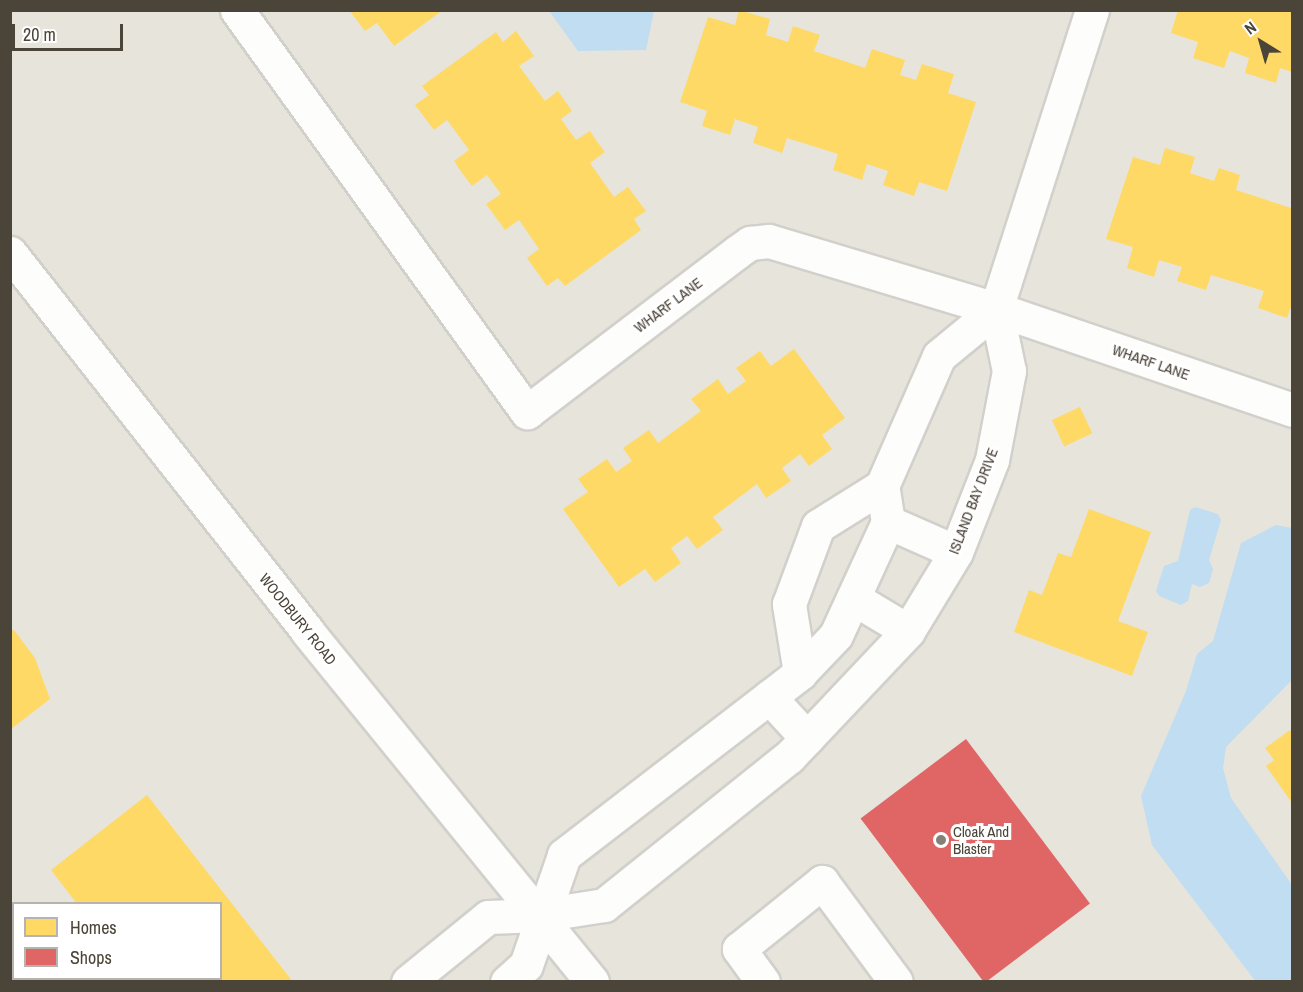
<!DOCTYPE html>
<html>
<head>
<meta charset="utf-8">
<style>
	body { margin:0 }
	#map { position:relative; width:1303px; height:992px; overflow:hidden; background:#f4f2ee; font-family:"Archivo Narrow",sans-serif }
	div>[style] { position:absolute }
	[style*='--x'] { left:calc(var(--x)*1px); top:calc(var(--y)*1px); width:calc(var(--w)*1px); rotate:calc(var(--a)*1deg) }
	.residential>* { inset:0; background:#e7e4dc }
	.water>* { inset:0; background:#c0ddf1 }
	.homes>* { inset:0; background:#ffd966; transform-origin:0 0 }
	.shops>* { inset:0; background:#e06666; transform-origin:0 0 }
	.roads { filter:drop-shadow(2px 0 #d2d0cb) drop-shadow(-2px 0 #d2d0cb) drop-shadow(0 2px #d2d0cb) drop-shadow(0 -2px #d2d0cb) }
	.minor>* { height:33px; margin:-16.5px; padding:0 16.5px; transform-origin:16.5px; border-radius:16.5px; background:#fdfdfc }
	.dots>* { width:16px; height:16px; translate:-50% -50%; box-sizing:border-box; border:3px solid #fff; border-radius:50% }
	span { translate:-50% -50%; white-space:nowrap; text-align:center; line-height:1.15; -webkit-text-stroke:6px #fff; paint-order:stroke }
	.street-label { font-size:15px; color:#4b4439 }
	.poi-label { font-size:15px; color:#4b4439 }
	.left { translate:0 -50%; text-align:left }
	.frame { position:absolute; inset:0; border:12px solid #4b4439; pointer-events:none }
	.legend { position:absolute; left:12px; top:902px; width:210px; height:78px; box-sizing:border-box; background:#fff; border:2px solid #b7b4b0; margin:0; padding:8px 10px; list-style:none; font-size:18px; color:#4b4439 }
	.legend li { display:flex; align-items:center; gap:12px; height:30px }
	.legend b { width:30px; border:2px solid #b7b4b0 }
	.north { position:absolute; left:1231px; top:12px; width:60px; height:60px; -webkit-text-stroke:4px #fff; paint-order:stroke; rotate:323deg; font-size:16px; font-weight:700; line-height:24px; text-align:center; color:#4b4439 }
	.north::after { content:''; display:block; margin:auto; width:21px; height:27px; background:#4b4439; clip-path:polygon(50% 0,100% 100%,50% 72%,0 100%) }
	.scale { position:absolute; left:12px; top:24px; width:111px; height:27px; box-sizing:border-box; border:3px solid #4b4439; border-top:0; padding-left:8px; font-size:18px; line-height:21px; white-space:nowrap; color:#4b4439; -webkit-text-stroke:4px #fff; paint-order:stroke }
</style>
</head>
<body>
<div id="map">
	<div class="residential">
		<div style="clip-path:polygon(evenodd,10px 11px,1292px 11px,1292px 981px,11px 981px,10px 11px,14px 904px,220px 904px,220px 978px,14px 978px,14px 904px)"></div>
	</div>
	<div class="water">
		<div style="clip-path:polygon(549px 11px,654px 11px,646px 50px,578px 51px)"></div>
		<div style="clip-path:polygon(1195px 507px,1218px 514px,1221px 520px,1209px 560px,1213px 569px,1209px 583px,1200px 587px,1192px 584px,1188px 601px,1181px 605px,1159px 596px,1156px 591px,1164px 566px,1178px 561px,1190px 510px)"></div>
		<div style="clip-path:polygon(1276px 525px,1292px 528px,1292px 680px,1226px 747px,1223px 768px,1231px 798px,1292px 885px,1292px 981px,1256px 982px,1152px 845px,1141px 796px,1186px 691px,1197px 654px,1213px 641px,1241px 543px)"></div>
	</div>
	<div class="homes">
		<div style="clip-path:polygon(349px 10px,443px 10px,394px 46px,377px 23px,365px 31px)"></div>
		<div style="clip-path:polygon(739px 10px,770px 19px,766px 35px,788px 42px,793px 26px,820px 35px,814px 51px,865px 68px,872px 49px,905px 60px,900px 75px,916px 80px,922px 64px,954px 74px,948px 93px,976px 102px,947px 191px,919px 182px,914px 196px,900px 191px,883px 185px,888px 171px,867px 164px,862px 180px,848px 175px,833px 170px,838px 154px,787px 138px,782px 153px,768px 148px,753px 143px,758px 127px,735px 119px,730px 135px,702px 126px,707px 111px,680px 102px,708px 17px,735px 25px)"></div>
		<div style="clip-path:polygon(1178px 10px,1292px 10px,1292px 72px,1280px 68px,1276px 83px,1245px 73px,1249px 58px,1230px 51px,1224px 68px,1193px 58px,1198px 42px,1171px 33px)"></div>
		<div style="clip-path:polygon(516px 31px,534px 56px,519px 66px,545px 101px,558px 91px,572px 111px,561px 119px,576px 140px,590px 131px,598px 143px,605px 152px,590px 163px,614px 197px,628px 187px,646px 211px,634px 219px,641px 230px,565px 286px,558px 278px,547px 286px,527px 258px,539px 249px,519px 220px,505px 230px,486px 204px,501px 194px,487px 175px,472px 186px,462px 173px,454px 161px,469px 150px,447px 120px,434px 130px,415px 105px,429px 95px,422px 86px,496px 32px,503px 42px)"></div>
		<div style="clip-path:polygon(1165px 148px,1195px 157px,1190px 173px,1214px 181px,1219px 168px,1240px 175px,1236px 190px,1291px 208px,1292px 203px,1292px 304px,1287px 318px,1258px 308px,1264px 291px,1211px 275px,1206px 290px,1177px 281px,1182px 267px,1159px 260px,1154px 277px,1127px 268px,1133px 247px,1106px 239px,1133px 157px,1160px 165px)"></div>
		<div style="clip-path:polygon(794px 349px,845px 418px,822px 435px,832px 449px,809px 466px,800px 454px,782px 468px,791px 481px,766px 498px,757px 484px,713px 517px,723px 530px,697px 549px,687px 536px,671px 548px,681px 563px,655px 582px,645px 569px,619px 587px,563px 509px,588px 492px,578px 479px,607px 459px,616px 472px,632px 461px,623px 448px,649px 430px,658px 443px,701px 411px,691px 399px,718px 379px,728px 394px,746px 381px,736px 368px,760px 351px,771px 366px)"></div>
		<div style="left:1080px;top:407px;width:29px;height:31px;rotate:65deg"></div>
		<div style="clip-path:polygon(1089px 509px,1151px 532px,1118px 621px,1148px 632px,1132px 676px,1014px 632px,1029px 590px,1042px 595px,1058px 553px,1071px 557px)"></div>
		<div style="clip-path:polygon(14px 630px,35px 658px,50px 699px,11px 729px,10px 631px)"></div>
		<div style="clip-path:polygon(1290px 730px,1292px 733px,1292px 803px,1266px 766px,1274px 760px,1265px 748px)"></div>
		<div style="clip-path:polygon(147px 795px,293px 982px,139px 982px,136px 978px,220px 978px,220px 904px,77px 904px,51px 870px)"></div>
	</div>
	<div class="shops">
		<div style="left:966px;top:739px;width:206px;height:132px;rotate:53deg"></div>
	</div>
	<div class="roads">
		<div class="minor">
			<div style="--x:237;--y:10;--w:496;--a:54.2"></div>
			<div style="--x:527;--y:412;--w:264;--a:-37.3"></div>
			<div style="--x:737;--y:252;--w:16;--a:-35"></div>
			<div style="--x:750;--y:243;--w:19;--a:-6"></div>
			<div style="--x:769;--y:241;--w:237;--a:16.7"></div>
			<div style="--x:996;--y:309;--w:313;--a:18.8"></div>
			<div style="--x:10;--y:253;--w:481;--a:51.8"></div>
			<div style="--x:307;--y:631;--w:452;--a:50.9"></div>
			<div style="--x:888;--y:522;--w:74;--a:23.8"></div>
			<div style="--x:853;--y:598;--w:64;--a:31"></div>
			<div style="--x:800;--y:673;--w:52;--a:-46.5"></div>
			<div style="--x:836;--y:635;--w:124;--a:-65.3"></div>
			<div style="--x:888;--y:522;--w:36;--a:-99"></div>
			<div style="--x:769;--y:697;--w:56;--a:47.2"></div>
			<div style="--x:10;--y:934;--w:5;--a:37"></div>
			<div style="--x:50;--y:978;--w:4;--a:63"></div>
			<div style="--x:408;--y:982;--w:103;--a:-39.1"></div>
			<div style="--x:488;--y:917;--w:52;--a:-2.2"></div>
			<div style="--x:540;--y:915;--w:65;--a:-8.9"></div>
			<div style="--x:604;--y:905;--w:237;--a:-38.7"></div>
			<div style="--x:789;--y:757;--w:173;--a:-46.6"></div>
			<div style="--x:908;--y:631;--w:92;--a:-58.7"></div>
			<div style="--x:956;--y:552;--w:99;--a:-68.6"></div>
			<div style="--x:992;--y:460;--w:91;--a:-79.2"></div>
			<div style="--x:1009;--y:371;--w:63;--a:-101.8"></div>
			<div style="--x:996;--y:309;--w:314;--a:-72.2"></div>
			<div style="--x:507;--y:982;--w:25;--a:-42"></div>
			<div style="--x:526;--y:965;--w:116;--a:-70.9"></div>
			<div style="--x:564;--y:855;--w:298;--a:-37.6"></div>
			<div style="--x:800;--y:673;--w:70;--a:-99.1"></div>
			<div style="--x:789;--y:604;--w:83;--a:-69.6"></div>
			<div style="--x:818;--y:526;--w:75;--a:-32"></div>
			<div style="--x:882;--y:486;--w:142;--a:-66.3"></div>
			<div style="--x:939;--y:356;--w:74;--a:-39.5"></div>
			<div style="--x:763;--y:982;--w:41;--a:-126"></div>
			<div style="--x:739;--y:949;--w:107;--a:-38.9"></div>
			<div style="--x:822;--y:882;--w:124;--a:53.5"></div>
		</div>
	</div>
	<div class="dots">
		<div style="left:941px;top:840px;background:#868178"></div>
	</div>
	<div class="street-label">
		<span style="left:668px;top:305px;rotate:-37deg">WHARF LANE</span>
		<span style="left:1151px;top:362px;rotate:19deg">WHARF LANE</span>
		<span style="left:973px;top:501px;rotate:-69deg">ISLAND BAY DRIVE</span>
		<span style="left:298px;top:619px;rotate:51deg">WOODBURY ROAD</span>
	</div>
	<div class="poi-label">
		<span class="left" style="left:953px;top:840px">Cloak And<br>Blaster</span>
	</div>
	<div class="frame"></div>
	<ul class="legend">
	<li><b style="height:16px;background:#ffd966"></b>Homes</li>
	<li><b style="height:16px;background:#e06666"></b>Shops</li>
	</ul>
	<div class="north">N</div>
	<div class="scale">20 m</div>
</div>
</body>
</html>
